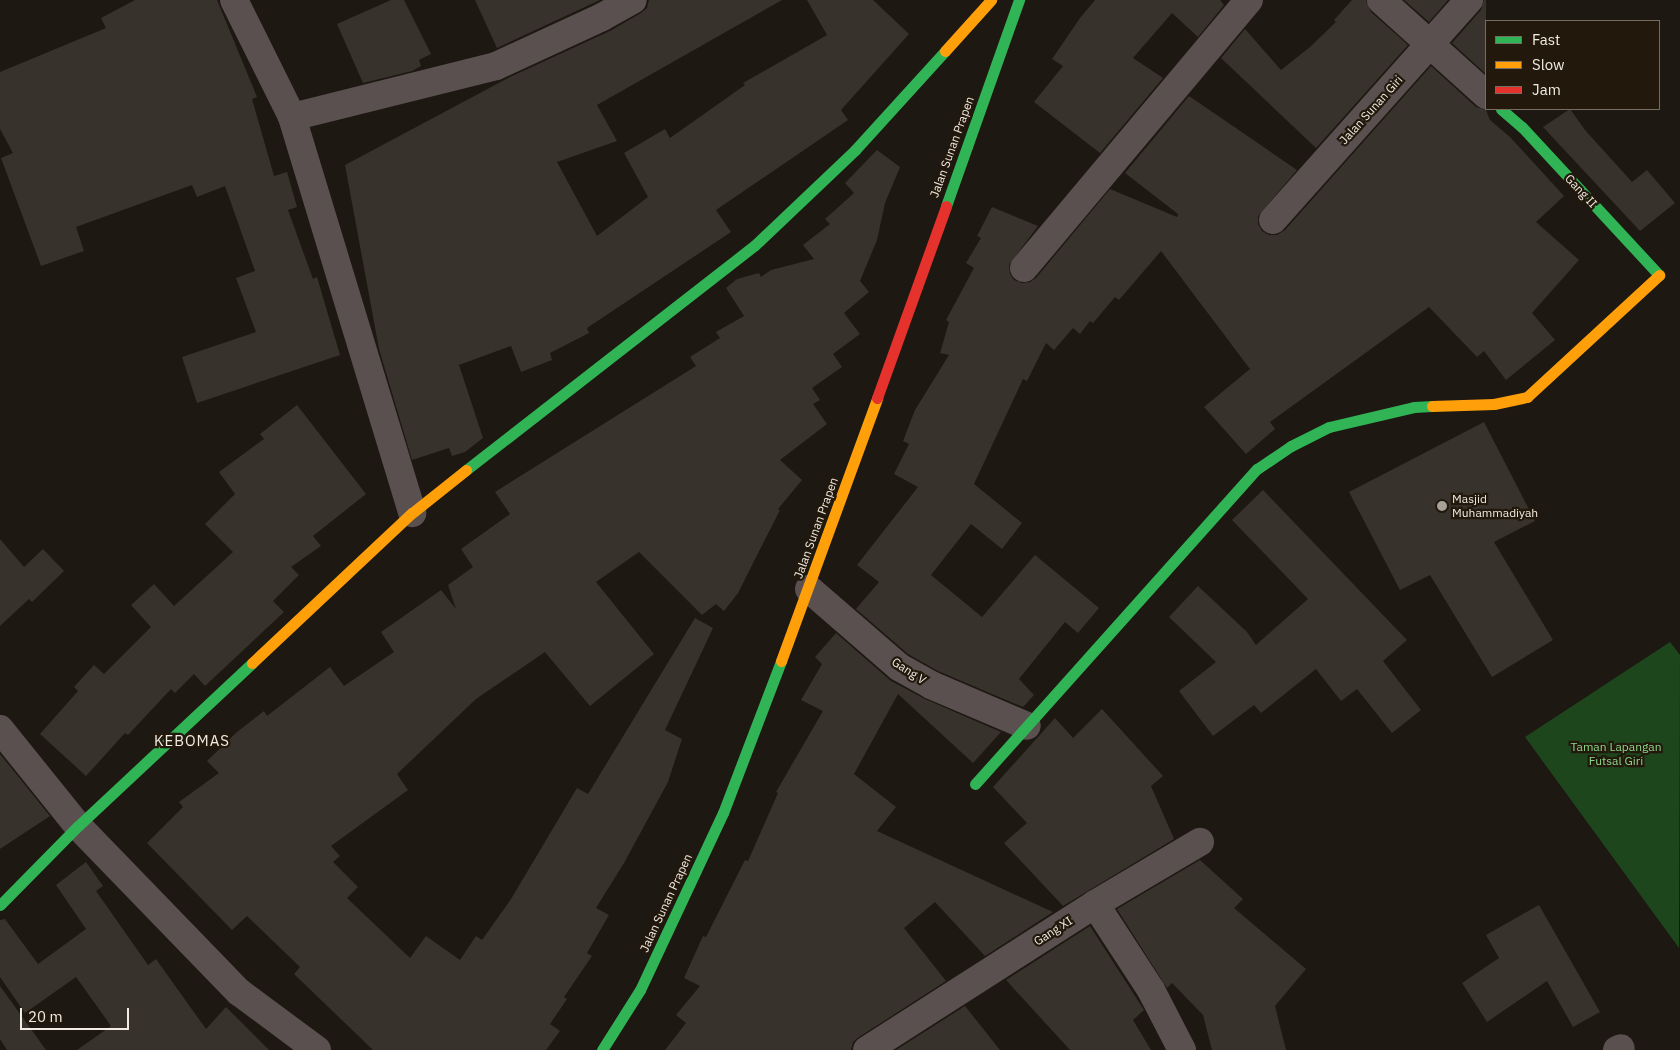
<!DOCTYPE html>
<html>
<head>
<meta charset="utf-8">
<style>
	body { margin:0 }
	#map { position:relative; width:1680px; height:1050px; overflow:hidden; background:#1d1811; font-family:"IBM Plex Sans",sans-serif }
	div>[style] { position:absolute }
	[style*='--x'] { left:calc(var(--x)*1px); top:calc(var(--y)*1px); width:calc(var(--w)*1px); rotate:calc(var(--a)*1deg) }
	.green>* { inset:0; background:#1e461c }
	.building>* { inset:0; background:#37322c }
	.street>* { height:28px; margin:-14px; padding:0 14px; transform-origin:14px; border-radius:14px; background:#5a5050 }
	.fast>* { height:11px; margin:-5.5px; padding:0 5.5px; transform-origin:5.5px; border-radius:5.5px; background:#30b455 }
	.slow>* { height:11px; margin:-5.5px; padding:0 5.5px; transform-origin:5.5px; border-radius:5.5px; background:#ff9f0a }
	.jam>* { height:11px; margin:-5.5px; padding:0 5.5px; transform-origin:5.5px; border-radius:5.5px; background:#e5322d }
	.dots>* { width:14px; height:14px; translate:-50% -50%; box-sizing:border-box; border:2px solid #22190c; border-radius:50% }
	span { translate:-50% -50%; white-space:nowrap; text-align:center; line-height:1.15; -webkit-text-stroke:4.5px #22190c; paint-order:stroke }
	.street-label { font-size:12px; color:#f2ebe3 }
	.poi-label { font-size:12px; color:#f2ebe3 }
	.left { translate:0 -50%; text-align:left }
	.park-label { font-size:12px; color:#8dd78a }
	.quarter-label { font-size:15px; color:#f2ebe3; letter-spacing:1px }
	.legend { position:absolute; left:1485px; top:20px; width:175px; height:90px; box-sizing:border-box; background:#22190c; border:1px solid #756d62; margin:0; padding:6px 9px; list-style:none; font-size:15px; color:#f2ebe3 }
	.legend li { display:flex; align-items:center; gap:10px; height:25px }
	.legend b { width:25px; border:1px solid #756d62 }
	.scale { position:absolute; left:20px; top:1008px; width:109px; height:22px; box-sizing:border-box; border:2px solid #f2ebe3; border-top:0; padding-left:6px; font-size:15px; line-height:18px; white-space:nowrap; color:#f2ebe3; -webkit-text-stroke:4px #22190c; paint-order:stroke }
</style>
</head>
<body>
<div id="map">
	<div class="green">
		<div style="clip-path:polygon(1670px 642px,1680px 655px,1679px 948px,1525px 737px)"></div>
	</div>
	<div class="building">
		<div style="clip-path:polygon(135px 0,217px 0,257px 97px,252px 99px,274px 176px,287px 172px,297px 207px,288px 210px,313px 279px,317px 277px,340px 355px,197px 403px,182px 357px,256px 332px,236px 278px,255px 271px,225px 186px,197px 197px,192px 185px,76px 227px,84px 251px,41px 266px,1px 158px,13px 153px,0 129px,0 72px,106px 28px,101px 18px)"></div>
		<div style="clip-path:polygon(391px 0,404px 0,431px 54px,419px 60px,421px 66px,412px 71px,363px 83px,337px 24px)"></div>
		<div style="clip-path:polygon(475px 0,600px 0,497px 48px)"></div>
		<div style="clip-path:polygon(649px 0,782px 0,597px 105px,617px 141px,557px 162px,597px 236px,648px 197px,624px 153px,665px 129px,670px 138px,745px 85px,743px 83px,827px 35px,807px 0,873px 0,909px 34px,841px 110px,848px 120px,716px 210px,731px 232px,587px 328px,589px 333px,550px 353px,552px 360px,521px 372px,511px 346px,459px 365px,483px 438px,465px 452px,452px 456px,449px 448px,412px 460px,379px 349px,345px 165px,510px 77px,610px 31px,641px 13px,647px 8px)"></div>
		<div style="clip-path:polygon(1095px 0,1220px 0,1224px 5px,1198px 37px,1172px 13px,1133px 58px,1163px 78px,1100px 153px,1034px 102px,1063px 66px,1052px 59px,1080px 18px)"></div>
		<div style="clip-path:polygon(1352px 0,1366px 0,1371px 12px,1408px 45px,1316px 148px,1221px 58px,1245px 29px,1281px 70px,1310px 47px,1336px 22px,1334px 20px)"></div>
		<div style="clip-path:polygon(1404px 0,1448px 0,1429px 22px)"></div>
		<div style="clip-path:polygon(1484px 0,1486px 0,1486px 74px,1452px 43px,1481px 10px)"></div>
		<div style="clip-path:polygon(1431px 66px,1476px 107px,1486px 110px,1490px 120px,1511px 138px,1564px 196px,1536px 222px,1579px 260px,1532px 313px,1555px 340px,1506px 380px,1484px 351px,1477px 357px,1429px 307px,1270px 422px,1275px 429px,1246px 454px,1204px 407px,1250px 369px,1161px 251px,1119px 300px,1115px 297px,1093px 323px,1090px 321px,1080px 334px,1073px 328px,1054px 350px,1046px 343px,1027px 381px,1023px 379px,974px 484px,1022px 523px,1002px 549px,971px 524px,931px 575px,982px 617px,1035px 555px,1099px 608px,1078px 633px,1065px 622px,1019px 679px,1034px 695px,1023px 707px,938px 671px,908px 654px,856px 609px,879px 582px,857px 565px,918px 487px,894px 474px,909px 444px,903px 441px,915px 410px,949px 355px,940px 353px,949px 322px,946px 320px,974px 268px,966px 263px,981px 238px,977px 236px,992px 207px,1038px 226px,1009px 265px,1010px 274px,1014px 280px,1022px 283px,1030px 282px,1036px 278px,1110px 189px,1177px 217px,1178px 214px,1125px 173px,1189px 96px,1297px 170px,1258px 216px,1258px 224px,1262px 231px,1269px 235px,1277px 235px,1285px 230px)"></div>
		<div style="clip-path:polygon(1570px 109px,1585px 130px,1632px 182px,1647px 170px,1675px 203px,1640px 231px,1543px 127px)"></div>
		<div style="clip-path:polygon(877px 150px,900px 167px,885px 203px,877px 240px,860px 281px,869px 292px,844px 313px,860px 334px,833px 354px,842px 367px,812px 388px,820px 400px,813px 404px,827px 424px,780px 460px,802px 480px,778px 509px,780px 510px,738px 593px,724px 611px,716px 604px,702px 615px,639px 552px,596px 582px,654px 654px,590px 706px,545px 652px,476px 699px,397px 774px,408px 790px,331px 846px,340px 856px,333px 862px,358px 887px,347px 898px,410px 958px,426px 936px,460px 960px,476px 936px,482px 940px,511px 899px,577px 788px,588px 794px,695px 618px,713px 628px,665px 730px,682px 739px,668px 782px,624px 863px,596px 908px,609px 915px,587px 953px,592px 956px,564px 997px,567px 999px,550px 1024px,560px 1031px,546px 1050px,373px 1050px,294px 974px,300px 967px,247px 916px,232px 930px,147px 843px,183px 807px,179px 802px,219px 773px,207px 761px,237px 732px,264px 711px,267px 716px,330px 667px,344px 686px,394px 652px,381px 632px,441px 590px,456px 609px,448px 585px,473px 567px,461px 549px,510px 514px,495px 492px,696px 366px,690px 357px,720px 338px,716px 332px,744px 316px,726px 288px,737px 279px,759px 273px,761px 277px,771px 270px,814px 259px,803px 245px,830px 224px,825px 219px,854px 193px,845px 183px)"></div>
		<div style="clip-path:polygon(297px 405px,366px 494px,313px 536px,321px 546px,291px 567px,299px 575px,273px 601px,284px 612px,205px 686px,194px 674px,175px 693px,171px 689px,128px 735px,125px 733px,86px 776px,40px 734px,78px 691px,74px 687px,94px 665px,104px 674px,151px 627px,131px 605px,154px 584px,174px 606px,233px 552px,205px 524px,235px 494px,219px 472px,264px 439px,260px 434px)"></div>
		<div style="clip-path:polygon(1484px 422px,1535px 521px,1494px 542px,1553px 640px,1492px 677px,1430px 575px,1400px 590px,1349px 492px)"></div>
		<div style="clip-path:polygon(1263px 490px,1407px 640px,1383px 661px,1421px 710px,1392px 733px,1357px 689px,1341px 701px,1316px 669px,1261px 713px,1254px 705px,1213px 736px,1179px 691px,1216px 662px,1169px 617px,1198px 586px,1247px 632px,1256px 645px,1308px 599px,1232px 520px)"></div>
		<div style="clip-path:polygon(0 539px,24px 567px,43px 549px,64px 571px,32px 602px,29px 599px,0 626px)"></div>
		<div style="clip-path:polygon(836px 633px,891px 681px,925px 699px,1001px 732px,973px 763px,898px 694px,854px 774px,896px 807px,877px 831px,1053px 912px,985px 956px,935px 902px,904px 928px,946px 981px,859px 1037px,853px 1042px,851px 1050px,665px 1050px,686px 1023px,676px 1015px,700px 986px,684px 978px,703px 936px,706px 937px,745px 860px,748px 861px,778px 793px,776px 792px,823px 711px,801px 700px,822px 664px,815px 657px)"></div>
		<div style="clip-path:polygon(1102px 709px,1163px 776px,1151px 786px,1174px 839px,1063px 906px,1004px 843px,1027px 823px,993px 787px,1055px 718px,1073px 738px)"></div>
		<div style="clip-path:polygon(0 754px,50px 816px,0 849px)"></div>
		<div style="clip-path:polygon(1200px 860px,1243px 899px,1234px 908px,1306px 969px,1275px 1006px,1286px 1050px,1212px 1050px,1203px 1015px,1172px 983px,1167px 988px,1117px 909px)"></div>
		<div style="clip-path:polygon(86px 862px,103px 886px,96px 891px,148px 965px,156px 959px,206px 1029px,226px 1007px,269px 1050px,77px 1050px,111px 1026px,76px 977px,25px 1013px,0 977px,0 920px,5px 919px,38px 964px,86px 929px,56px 885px)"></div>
		<div style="clip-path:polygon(1539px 905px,1600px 1012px,1573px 1027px,1547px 981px,1487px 1022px,1462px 983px,1499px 958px,1486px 935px)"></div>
		<div style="clip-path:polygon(1090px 926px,1144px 1010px,1133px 1020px,1151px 1050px,1070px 1050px,1006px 980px)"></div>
		<div style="clip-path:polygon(0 986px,46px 1050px,7px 1050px,0 1039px)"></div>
		<div style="clip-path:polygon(965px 1006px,1000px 1050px,896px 1050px)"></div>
	</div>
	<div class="street">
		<div style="--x:234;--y:0;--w:131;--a:63.6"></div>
		<div style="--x:292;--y:117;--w:414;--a:73.1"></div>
		<div style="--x:1381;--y:0;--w:142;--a:42.1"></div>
		<div style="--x:292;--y:117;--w:210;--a:-14"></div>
		<div style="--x:496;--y:66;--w:117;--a:-24.8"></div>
		<div style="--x:602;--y:17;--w:35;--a:-29"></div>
		<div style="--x:1273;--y:220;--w:295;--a:-48.3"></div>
		<div style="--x:1024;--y:268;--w:350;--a:-50"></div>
		<div style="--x:809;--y:589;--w:119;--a:40.9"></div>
		<div style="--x:899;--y:667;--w:37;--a:29"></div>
		<div style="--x:931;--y:685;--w:104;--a:23.1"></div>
		<div style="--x:0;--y:729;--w:124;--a:51.2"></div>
		<div style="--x:78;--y:826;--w:231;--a:45.9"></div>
		<div style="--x:239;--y:992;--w:97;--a:36.6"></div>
		<div style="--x:1095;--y:904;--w:122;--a:-30.6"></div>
		<div style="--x:867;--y:1050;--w:271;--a:-32.6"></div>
		<div style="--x:1095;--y:904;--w:103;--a:56.9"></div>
		<div style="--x:1151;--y:990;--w:68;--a:62.7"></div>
		<div style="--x:1617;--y:1050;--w:4;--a:-27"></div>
	</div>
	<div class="fast">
		<div style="--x:1501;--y:109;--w:28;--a:41"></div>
		<div style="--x:1522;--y:127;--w:202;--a:47.2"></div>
		<div style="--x:946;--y:206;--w:219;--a:-70.5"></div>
		<div style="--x:466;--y:470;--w:366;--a:-37.9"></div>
		<div style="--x:755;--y:245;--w:138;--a:-43.5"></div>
		<div style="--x:855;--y:150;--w:134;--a:-47.7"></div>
		<div style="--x:975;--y:784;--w:423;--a:-48.2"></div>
		<div style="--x:1257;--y:469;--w:41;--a:-34.1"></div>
		<div style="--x:1291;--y:446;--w:42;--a:-26.6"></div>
		<div style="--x:1329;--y:427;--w:87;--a:-13.2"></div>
		<div style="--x:1414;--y:407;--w:18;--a:-3"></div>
		<div style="--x:0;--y:905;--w:111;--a:-45.4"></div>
		<div style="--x:78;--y:826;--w:238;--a:-43.1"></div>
		<div style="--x:602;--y:1050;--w:71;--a:-57.7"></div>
		<div style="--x:640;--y:990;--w:195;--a:-64.9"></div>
		<div style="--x:723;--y:813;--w:163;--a:-69.1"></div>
	</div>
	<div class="slow">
		<div style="--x:945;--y:51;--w:69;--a:-48"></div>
		<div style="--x:1432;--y:406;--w:62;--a:-1.8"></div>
		<div style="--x:1494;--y:404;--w:34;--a:-12"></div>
		<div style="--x:1527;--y:397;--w:180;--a:-42.7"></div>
		<div style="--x:781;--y:661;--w:280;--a:-69.9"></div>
		<div style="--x:252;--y:663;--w:219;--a:-43.2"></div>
		<div style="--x:412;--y:513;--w:69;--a:-38.5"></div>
	</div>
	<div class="jam">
		<div style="--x:877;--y:398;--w:204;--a:-70.2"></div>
	</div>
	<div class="dots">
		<div style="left:1442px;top:506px;background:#a7a19a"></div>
	</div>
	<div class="street-label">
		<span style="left:1371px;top:110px;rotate:-48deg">Jalan Sunan Giri</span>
		<span style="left:952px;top:147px;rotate:-70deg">Jalan Sunan Prapen</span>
		<span style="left:1581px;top:191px;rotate:47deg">Gang II</span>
		<span style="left:816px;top:528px;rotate:-70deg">Jalan Sunan Prapen</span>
		<span style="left:909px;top:671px;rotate:33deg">Gang V</span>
		<span style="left:666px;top:903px;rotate:-65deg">Jalan Sunan Prapen</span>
		<span style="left:1053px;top:931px;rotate:-33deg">Gang XI</span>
	</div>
	<div class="poi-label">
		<span class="left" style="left:1452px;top:506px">Masjid<br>Muhammadiyah</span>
	</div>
	<div class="park-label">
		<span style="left:1616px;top:754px">Taman Lapangan<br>Futsal Giri</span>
	</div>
	<div class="quarter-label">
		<span style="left:192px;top:741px">KEBOMAS</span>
	</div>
	<ul class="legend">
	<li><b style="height:6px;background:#30b455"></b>Fast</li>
	<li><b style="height:6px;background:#ff9f0a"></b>Slow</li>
	<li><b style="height:6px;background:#e5322d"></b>Jam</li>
	</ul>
	<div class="scale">20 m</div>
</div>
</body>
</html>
